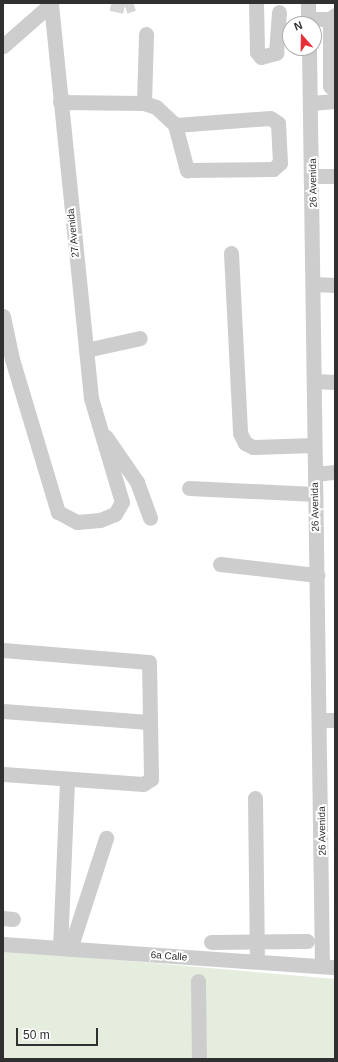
<!DOCTYPE html>
<html>
<head>
<meta charset="utf-8">
<style>
	body { margin:0 }
	#map { position:relative; width:338px; height:1062px; overflow:hidden; background:#fff; font-family:Arial,sans-serif }
	div>[style] { position:absolute }
	[style*='--x'] { left:calc(var(--x)*1px); top:calc(var(--y)*1px); width:calc(var(--w)*1px); rotate:calc(var(--a)*1deg) }
	.green>* { inset:0; background:#e5edde }
	.minor-tunnel>* { height:15px; margin-top:-7.5px; transform-origin:0; background:repeating-linear-gradient(90deg,#d6d6d6 0 15px,transparent 0 23px) }
	.minor>* { height:15px; margin:-7.5px; padding:0 7.5px; transform-origin:7.5px; border-radius:7.5px; background:#cdcdcd }
	span { translate:-50% -50%; white-space:nowrap; text-align:center; line-height:1.15; -webkit-text-stroke:4px #fff; paint-order:stroke }
	.street-label { font-size:10px; color:#303030 }
	.frame { position:absolute; inset:0; border:4px solid #303030; pointer-events:none }
	.north { position:absolute; left:282px; top:16px; width:40px; height:40px; box-sizing:border-box; background:#fff; border:1px solid #acacac; border-radius:50%; rotate:340deg; font-size:11px; font-weight:700; line-height:16px; text-align:center; color:#303030 }
	.north::after { content:''; display:block; margin:auto; width:14px; height:18px; background:#e92f37; clip-path:polygon(50% 0,100% 100%,50% 72%,0 100%) }
	.scale { position:absolute; left:16px; top:1028px; width:82px; height:18px; box-sizing:border-box; border:2px solid #303030; border-top:0; padding-left:5px; font-size:12px; line-height:14px; white-space:nowrap; color:#303030; -webkit-text-stroke:3px #fff; paint-order:stroke }
</style>
</head>
<body>
<div id="map">
	<div class="green">
		<div style="clip-path:polygon(3px 950px,335px 979px,335px 1059px,3px 1059px)"></div>
	</div>
	<div class="minor-tunnel">
		<div style="--x:111;--y:3;--w:14;--a:12"></div>
		<div style="--x:125;--y:6;--w:9;--a:-18"></div>
	</div>
	<div class="minor">
		<div style="--x:256;--y:3;--w:49;--a:88.8"></div>
		<div style="--x:257;--y:52;--w:6;--a:51"></div>
		<div style="--x:261;--y:57;--w:16;--a:-15"></div>
		<div style="--x:276;--y:53;--w:41;--a:-85.8"></div>
		<div style="--x:308;--y:3;--w:21;--a:90"></div>
		<div style="--x:335;--y:15;--w:6;--a:141"></div>
		<div style="--x:330;--y:19;--w:67;--a:90"></div>
		<div style="--x:330;--y:86;--w:6;--a:39"></div>
		<div style="--x:308;--y:19;--w:22;--a:0"></div>
		<div style="--x:3;--y:46;--w:64;--a:-41.2"></div>
		<div style="--x:309;--y:48;--w:918;--a:89.19"></div>
		<div style="--x:60;--y:102;--w:84;--a:0.7"></div>
		<div style="--x:144;--y:103;--w:13;--a:18"></div>
		<div style="--x:156;--y:107;--w:26;--a:43"></div>
		<div style="--x:175;--y:125;--w:47;--a:75.1"></div>
		<div style="--x:187;--y:170;--w:86;--a:-0.7"></div>
		<div style="--x:273;--y:169;--w:9;--a:-41"></div>
		<div style="--x:280;--y:163;--w:40;--a:-92.9"></div>
		<div style="--x:278;--y:123;--w:9;--a:-148"></div>
		<div style="--x:270;--y:118;--w:95;--a:175.8"></div>
		<div style="--x:144;--y:103;--w:69;--a:-88.3"></div>
		<div style="--x:311;--y:103;--w:24;--a:-5"></div>
		<div style="--x:313;--y:176;--w:22;--a:0"></div>
		<div style="--x:231;--y:253;--w:180;--a:87.1"></div>
		<div style="--x:240;--y:433;--w:11;--a:63"></div>
		<div style="--x:245;--y:443;--w:9;--a:27"></div>
		<div style="--x:253;--y:447;--w:61;--a:-1.9"></div>
		<div style="--x:314;--y:284;--w:21;--a:3"></div>
		<div style="--x:3;--y:316;--w:44;--a:78.2"></div>
		<div style="--x:12;--y:359;--w:160;--a:73.3"></div>
		<div style="--x:58;--y:512;--w:21;--a:28"></div>
		<div style="--x:77;--y:522;--w:23;--a:-5"></div>
		<div style="--x:100;--y:520;--w:16;--a:-22"></div>
		<div style="--x:115;--y:514;--w:14;--a:-60"></div>
		<div style="--x:122;--y:502;--w:109;--a:-106.6"></div>
		<div style="--x:91;--y:398;--w:397;--a:-95.8"></div>
		<div style="--x:86;--y:350;--w:55;--a:-12.5"></div>
		<div style="--x:314;--y:381;--w:21;--a:3"></div>
		<div style="--x:106;--y:437;--w:55;--a:55.4"></div>
		<div style="--x:137;--y:482;--w:38;--a:70"></div>
		<div style="--x:315;--y:474;--w:20;--a:-6"></div>
		<div style="--x:189;--y:488;--w:126;--a:2.7"></div>
		<div style="--x:220;--y:564;--w:98;--a:6.5"></div>
		<div style="--x:3;--y:650;--w:146;--a:4.7"></div>
		<div style="--x:149;--y:662;--w:117;--a:89"></div>
		<div style="--x:151;--y:779;--w:9;--a:148"></div>
		<div style="--x:143;--y:784;--w:140;--a:-175.9"></div>
		<div style="--x:3;--y:711;--w:146;--a:4.3"></div>
		<div style="--x:320;--y:720;--w:15;--a:0"></div>
		<div style="--x:255;--y:798;--w:163;--a:89.3"></div>
		<div style="--x:3;--y:918;--w:10;--a:6"></div>
		<div style="--x:211;--y:942;--w:96;--a:-0.6"></div>
		<div style="--x:3;--y:944;--w:333;--a:4"></div>
		<div style="--x:60;--y:948;--w:169;--a:-87.6"></div>
		<div style="--x:70;--y:949;--w:117;--a:-72"></div>
		<div style="--x:198;--y:981;--w:78;--a:89.3"></div>
	</div>
	<div class="street-label">
		<span style="left:313px;top:183px;rotate:-91deg">26 Avenida</span>
		<span style="left:73px;top:233px;rotate:-96deg">27 Avenida</span>
		<span style="left:315px;top:507px;rotate:-91deg">26 Avenida</span>
		<span style="left:322px;top:831px;rotate:-91deg">26 Avenida</span>
		<span style="left:169px;top:956px;rotate:4deg">6a Calle</span>
	</div>
	<div class="frame"></div>
	<div class="north">N</div>
	<div class="scale">50 m</div>
</div>
</body>
</html>
